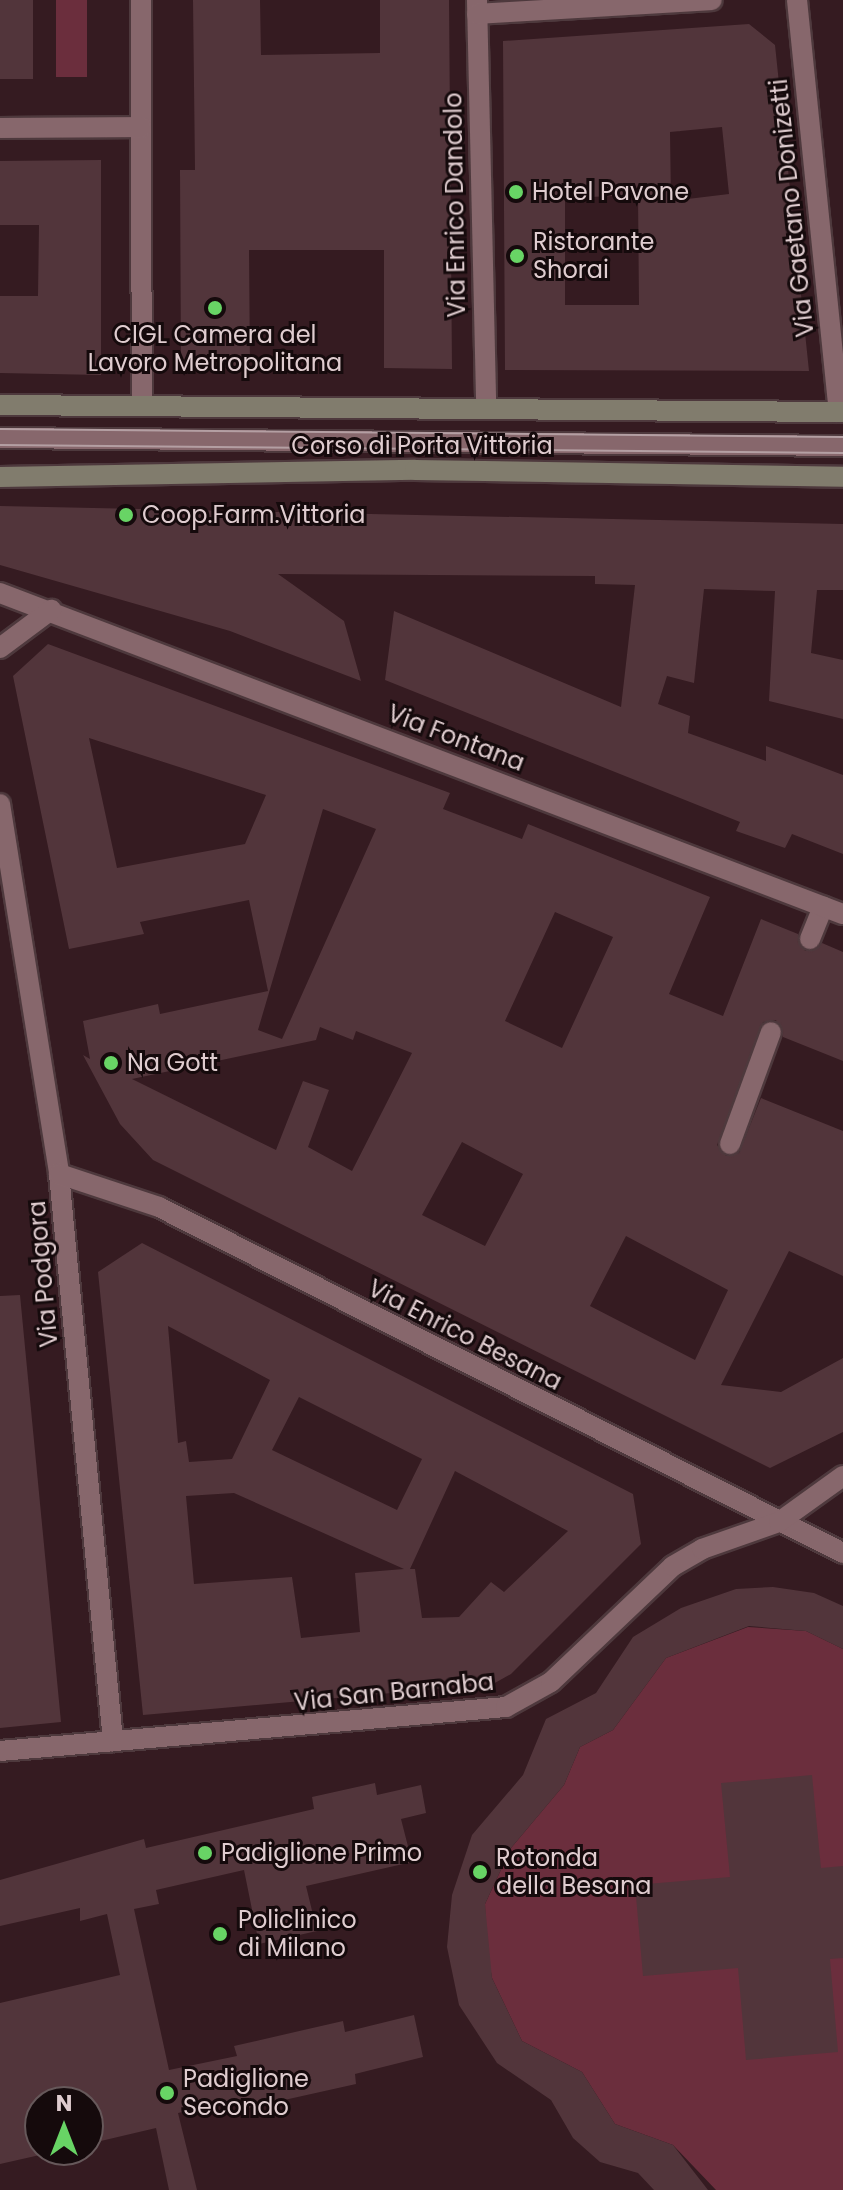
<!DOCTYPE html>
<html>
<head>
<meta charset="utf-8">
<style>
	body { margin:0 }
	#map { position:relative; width:843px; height:2190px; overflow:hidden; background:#351b21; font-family:Poppins,sans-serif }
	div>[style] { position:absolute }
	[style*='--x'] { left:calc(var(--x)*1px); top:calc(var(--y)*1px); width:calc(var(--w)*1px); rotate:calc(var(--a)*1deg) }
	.green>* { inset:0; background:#6b2e3d; transform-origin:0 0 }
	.building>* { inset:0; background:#52353b; transform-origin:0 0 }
	.roads { filter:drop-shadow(2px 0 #4e393d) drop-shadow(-2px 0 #4e393d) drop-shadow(0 2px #4e393d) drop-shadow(0 -2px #4e393d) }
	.lane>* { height:20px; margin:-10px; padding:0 10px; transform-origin:10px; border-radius:10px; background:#87676c }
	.street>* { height:20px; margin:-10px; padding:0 10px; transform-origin:10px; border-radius:10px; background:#87676c }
	.secondary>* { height:20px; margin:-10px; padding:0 10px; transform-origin:10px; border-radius:10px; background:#817c6d }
	.tram>* { height:2px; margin:-1px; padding:0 1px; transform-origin:1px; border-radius:1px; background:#b49fa3 }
	.dots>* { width:22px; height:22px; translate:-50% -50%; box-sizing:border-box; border:4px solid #150a0c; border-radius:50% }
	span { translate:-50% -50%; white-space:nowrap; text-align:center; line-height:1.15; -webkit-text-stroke:6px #150a0c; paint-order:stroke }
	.poi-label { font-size:24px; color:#dfcccf }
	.left { translate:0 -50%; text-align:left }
	.street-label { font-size:24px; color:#dfcccf }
	.north { position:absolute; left:24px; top:2086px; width:80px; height:80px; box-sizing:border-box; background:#150a0c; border:2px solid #66585a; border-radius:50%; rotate:0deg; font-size:22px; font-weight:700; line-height:32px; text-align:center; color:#dfcccf }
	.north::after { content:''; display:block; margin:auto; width:28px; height:36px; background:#68d465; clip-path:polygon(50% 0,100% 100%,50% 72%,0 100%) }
</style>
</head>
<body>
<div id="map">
	<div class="green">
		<div style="left:56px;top:0;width:31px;height:77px"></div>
		<div style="clip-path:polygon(748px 1627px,806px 1631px,843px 1649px,843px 2190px,716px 2190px,673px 2145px,615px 2124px,582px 2072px,522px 2041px,492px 1978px,486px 1942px,485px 1904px,511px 1848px,564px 1785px,580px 1747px,613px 1730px,666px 1658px)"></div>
	</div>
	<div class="building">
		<div style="left:0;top:0;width:33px;height:79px"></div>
		<div style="clip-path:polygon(193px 0,260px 0,261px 55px,380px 53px,380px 0,449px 0,452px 369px,384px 368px,384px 250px,249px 250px,250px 366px,181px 368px,180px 170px,195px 170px)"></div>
		<div style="clip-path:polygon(evenodd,749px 24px,775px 45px,809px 371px,505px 370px,503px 41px,749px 24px,722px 127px,729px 194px,671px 201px,670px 132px,722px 127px,749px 24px,638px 195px,639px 305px,565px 305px,565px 198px,638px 195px)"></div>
		<div style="clip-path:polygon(101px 160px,101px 375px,0 373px,0 296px,38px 296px,39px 225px,0 225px,0 161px)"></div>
		<div style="clip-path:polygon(0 506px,843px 524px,843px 590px,817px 590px,811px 653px,843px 660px,843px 719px,769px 701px,775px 591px,704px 589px,694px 683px,667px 676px,658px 704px,690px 716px,688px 733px,766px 761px,766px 746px,843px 775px,843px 854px,792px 834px,785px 848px,736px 831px,740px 822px,385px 680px,394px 611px,621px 707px,635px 585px,595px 584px,595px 576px,278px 574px,344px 621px,361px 681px,230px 631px,0 565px)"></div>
		<div style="clip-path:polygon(evenodd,48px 644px,450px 793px,443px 809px,522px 839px,528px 824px,710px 897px,669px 994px,723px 1016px,761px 919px,798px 934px,805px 951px,822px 943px,843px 952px,843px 1061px,783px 1037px,776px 1020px,763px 1022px,717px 1145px,726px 1156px,739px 1153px,761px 1098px,843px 1131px,843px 1276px,789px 1251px,721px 1385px,781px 1392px,843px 1358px,843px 1432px,770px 1468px,153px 1160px,120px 1124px,83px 1055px,90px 1059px,83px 1021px,158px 1004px,160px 1014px,268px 991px,249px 900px,140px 922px,144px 934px,69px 949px,13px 676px,48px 644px,89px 738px,266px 795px,245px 844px,117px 868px,89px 738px,48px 644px,323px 809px,376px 829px,282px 1039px,258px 1030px,323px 809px,48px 644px,555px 912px,613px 937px,562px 1048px,505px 1021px,555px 912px,48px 644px,320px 1027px,353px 1040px,356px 1031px,412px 1053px,352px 1171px,308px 1147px,329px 1090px,303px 1081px,276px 1150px,132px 1079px,316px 1040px,320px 1027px,48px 644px,462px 1142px,523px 1174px,485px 1246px,422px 1215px,462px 1142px,48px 644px,626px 1236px,728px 1290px,695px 1360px,590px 1306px,626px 1236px)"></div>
		<div style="clip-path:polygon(evenodd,142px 1243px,633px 1494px,641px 1544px,511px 1674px,493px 1684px,143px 1715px,98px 1272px,142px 1243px,168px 1326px,270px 1380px,232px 1459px,189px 1462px,186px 1441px,178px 1443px,168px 1326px,142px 1243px,299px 1397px,422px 1459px,397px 1510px,272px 1450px,299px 1397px,142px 1243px,455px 1471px,568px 1531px,504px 1592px,491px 1582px,459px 1617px,422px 1618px,415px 1569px,410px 1569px,455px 1471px,142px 1243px,234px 1493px,404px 1569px,355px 1573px,360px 1632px,301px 1638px,292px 1577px,194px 1584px,186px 1496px,234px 1493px)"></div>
		<div style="clip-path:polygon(20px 1295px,61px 1722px,0 1728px,0 1296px)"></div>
		<div style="clip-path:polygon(773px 1587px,814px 1593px,843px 1606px,843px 1649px,806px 1631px,749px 1626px,666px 1658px,613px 1730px,580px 1747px,564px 1785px,511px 1848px,485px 1904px,492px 1978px,522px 2041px,582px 2072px,615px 2124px,673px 2145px,708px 2190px,654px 2190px,638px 2173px,600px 2162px,573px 2138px,551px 2100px,497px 2063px,459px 2005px,447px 1947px,452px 1895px,472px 1835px,523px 1775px,546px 1719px,596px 1693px,633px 1637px,681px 1608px,736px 1589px)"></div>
		<div style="clip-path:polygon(812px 1775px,821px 1868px,843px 1866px,843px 1958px,830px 1959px,838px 2052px,746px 2060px,738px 1968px,643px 1976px,635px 1885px,730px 1877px,721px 1783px)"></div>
		<div style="clip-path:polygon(375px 1783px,377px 1795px,421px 1785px,426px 1813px,401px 1819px,412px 1862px,306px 1886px,317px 1931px,259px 1944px,244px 1870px,156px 1890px,159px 1904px,134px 1909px,169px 2070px,237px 2056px,234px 2046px,343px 2021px,345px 2032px,414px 2015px,423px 2057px,355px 2074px,356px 2084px,248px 2108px,246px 2098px,178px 2113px,197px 2190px,169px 2190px,156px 2128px,88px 2144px,88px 2102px,40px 2102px,40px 2150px,62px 2150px,0 2164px,0 2003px,120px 1975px,107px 1914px,80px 1921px,80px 1908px,0 1926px,0 1880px,144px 1839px,146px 1848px,314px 1809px,312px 1797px)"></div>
	</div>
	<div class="roads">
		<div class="lane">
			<div style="--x:0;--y:438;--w:843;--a:0.54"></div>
			<div style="--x:810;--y:939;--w:35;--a:-68"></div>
			<div style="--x:730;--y:1144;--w:119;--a:-69.9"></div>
		</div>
		<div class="street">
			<div style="--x:141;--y:0;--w:406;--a:89.9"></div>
			<div style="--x:477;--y:0;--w:409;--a:88.7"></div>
			<div style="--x:797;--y:0;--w:414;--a:84.2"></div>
			<div style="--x:477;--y:14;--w:235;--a:-3.4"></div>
			<div style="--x:0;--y:128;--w:141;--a:-0.4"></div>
			<div style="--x:0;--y:593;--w:902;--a:20.85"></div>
			<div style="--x:0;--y:648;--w:64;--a:-36.7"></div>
			<div style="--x:0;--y:804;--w:375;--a:80.9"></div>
			<div style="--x:59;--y:1174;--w:570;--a:84.56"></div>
			<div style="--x:59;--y:1174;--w:105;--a:18.3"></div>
			<div style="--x:159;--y:1207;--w:767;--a:26.83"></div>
			<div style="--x:0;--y:1751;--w:508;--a:-4.97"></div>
			<div style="--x:506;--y:1707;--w:51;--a:-29.1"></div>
			<div style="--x:551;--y:1682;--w:168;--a:-43.6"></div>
			<div style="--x:673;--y:1566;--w:34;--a:-30"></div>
			<div style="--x:702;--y:1549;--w:82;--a:-19.3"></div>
			<div style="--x:779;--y:1522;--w:79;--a:-35.7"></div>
		</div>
		<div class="secondary">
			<div style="--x:0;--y:405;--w:843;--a:0.48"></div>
			<div style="--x:0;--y:477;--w:415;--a:-1"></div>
			<div style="--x:415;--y:470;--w:428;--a:0.9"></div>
		</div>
	</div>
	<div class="tram">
		<div style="--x:0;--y:429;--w:843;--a:0.54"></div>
		<div style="--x:0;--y:445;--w:843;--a:0.54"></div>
	</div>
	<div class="dots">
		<div style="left:516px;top:192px;background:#68d465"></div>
		<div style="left:517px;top:256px;background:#68d465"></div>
		<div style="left:215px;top:308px;background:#68d465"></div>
		<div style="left:126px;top:515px;background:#68d465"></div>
		<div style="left:111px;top:1063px;background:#68d465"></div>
		<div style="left:205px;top:1853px;background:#68d465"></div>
		<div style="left:480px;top:1872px;background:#68d465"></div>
		<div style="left:220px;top:1934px;background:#68d465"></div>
		<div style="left:167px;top:2093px;background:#68d465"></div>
	</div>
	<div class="poi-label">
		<span class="left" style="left:532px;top:192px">Hotel Pavone</span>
		<span class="left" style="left:533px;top:256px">Ristorante<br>Shorai</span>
		<span style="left:215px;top:349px">CIGL Camera del<br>Lavoro Metropolitana</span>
		<span class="left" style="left:142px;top:515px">Coop.Farm.Vittoria</span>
		<span class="left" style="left:127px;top:1063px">Na Gott</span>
		<span class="left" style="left:221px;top:1853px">Padiglione Primo</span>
		<span class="left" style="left:496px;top:1872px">Rotonda<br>della Besana</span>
		<span class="left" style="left:238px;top:1934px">Policlinico<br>di Milano</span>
		<span class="left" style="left:183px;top:2093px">Padiglione<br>Secondo</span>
	</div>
	<div class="street-label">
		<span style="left:455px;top:205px;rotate:-91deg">Via Enrico Dandolo</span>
		<span style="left:792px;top:208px;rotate:-96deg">Via Gaetano Donizetti</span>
		<span style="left:422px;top:446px">Corso di Porta Vittoria</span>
		<span style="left:456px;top:738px;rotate:21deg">Via Fontana</span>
		<span style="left:43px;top:1274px;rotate:-95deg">Via Podgora</span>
		<span style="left:465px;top:1335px;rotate:27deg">Via Enrico Besana</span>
		<span style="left:394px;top:1692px;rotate:-6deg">Via San Barnaba</span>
	</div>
	<div class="north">N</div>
</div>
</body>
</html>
